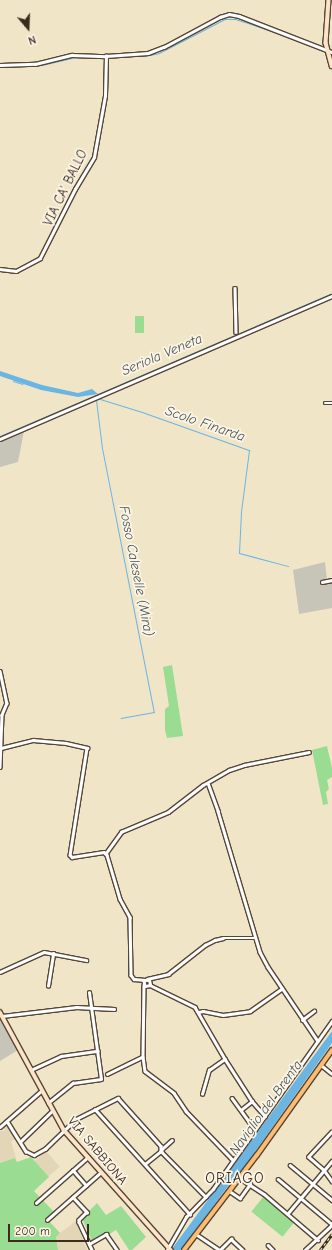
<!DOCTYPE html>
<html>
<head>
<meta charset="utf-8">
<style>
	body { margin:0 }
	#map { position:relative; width:332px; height:1250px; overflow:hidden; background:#f1e5c8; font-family:"Comic Neue",sans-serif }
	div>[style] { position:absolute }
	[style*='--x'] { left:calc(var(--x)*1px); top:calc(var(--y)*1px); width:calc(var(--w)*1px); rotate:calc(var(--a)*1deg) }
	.built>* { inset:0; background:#e2d6b7; transform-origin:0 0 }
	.industrial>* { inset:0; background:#c7c4b8 }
	.green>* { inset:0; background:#9bdc93; transform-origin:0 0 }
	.water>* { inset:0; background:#6bb5e3 }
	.stream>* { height:1px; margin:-0.5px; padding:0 0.5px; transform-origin:0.5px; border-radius:0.5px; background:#6bb5e3 }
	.roads { filter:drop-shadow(1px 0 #564638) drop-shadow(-1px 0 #564638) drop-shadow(0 1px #564638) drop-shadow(0 -1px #564638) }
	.street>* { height:2.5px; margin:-1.25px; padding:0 1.25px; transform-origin:1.25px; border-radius:1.25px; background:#fff }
	.secondary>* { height:3.5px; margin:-1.75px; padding:0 1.75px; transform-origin:1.75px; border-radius:1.75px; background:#fee4c6 }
	.primary>* { height:4px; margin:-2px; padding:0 2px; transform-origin:2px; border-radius:2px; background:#fdbc70 }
	.rail>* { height:2.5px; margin-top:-1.25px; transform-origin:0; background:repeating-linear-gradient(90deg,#fcf5e5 0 3px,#3b2a1e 0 6px); box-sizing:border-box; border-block:1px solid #3b2a1e }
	span { translate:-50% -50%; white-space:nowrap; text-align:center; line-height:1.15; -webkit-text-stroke:3.5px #fcf5e5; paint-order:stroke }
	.street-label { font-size:13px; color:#3b2a1e }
	.water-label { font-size:14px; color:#495459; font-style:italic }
	.quarter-label { font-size:15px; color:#3b2a1e; letter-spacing:1px }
	.north { position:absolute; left:8px; top:8px; width:40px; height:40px; -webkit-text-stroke:3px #fcf5e5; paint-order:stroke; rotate:161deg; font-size:11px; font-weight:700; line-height:16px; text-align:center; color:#3b2a1e }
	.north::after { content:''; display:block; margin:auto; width:14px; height:18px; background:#3b2a1e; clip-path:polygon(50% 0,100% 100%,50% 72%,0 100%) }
	.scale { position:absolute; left:8px; top:1224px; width:81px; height:18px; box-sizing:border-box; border:2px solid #3b2a1e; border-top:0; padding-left:5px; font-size:12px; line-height:14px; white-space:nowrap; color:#3b2a1e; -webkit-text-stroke:3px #fcf5e5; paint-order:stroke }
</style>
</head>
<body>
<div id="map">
	<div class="built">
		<div style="clip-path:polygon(7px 1125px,17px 1139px,11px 1141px,16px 1158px,0 1163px,0 1131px,5px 1131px,4px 1128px)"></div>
		<div style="left:46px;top:1151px;width:21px;height:16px;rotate:49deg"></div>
		<div style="clip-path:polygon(76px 1221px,87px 1250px,58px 1250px,56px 1236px)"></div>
	</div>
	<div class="industrial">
		<div style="clip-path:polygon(24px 431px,18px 462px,0 467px,0 441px)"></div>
		<div style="clip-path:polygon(325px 562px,327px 580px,332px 581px,332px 608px,299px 614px,293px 570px)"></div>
		<div style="clip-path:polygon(0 1015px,18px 1050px,0 1061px)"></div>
	</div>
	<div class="green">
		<div style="left:135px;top:316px;width:9px;height:17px"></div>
		<div style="clip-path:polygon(172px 665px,183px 736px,167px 738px,165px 730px,165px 709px,169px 706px,163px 667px)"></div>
		<div style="clip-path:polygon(327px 746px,332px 768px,332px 777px,327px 780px,329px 789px,326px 792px,328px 804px,323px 805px,312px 750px)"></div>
		<div style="clip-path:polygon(31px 1157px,49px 1177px,34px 1191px,56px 1214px,49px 1221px,60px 1233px,56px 1237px,58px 1250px,0 1250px,0 1163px,15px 1158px,17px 1162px)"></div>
		<div style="left:264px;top:1196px;width:40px;height:20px;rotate:39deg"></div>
		<div style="clip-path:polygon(97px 1203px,106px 1215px,121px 1206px,146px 1237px,132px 1250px,129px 1250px,116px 1230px,108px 1235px,106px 1232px,90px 1243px,89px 1240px,91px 1239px,82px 1218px)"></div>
	</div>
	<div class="water">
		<div style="clip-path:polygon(0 371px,42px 385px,78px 393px,92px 389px,98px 394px,78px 397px,41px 390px,0 376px)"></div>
		<div style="clip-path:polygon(332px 1031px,332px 1043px,238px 1176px,234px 1178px,181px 1250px,171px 1250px)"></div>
	</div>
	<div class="stream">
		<div style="--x:323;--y:46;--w:46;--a:-86.3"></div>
		<div style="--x:110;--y:57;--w:34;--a:-2"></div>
		<div style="--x:144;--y:56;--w:15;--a:-11"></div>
		<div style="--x:159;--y:53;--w:74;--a:-27.3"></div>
		<div style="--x:225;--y:19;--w:10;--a:0"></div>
		<div style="--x:235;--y:19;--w:10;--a:17"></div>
		<div style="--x:245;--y:22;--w:83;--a:19.1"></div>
		<div style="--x:0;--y:67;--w:42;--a:-2.7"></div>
		<div style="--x:42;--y:65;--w:35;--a:-13"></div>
		<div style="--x:76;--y:57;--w:28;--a:2"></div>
		<div style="--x:13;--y:381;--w:10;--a:17"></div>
		<div style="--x:100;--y:399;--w:44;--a:17.2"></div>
		<div style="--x:142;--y:412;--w:114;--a:19.6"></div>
		<div style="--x:249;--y:450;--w:63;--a:97.4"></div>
		<div style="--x:241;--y:512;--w:41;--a:92.8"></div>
		<div style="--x:239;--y:553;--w:51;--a:14.9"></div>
		<div style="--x:96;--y:400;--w:48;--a:82.9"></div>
		<div style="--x:102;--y:448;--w:269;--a:78.9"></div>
		<div style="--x:154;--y:712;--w:34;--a:170"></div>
		<div style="--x:0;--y:436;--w:361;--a:-23.3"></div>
	</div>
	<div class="roads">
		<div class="street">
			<div style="--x:0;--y:65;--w:35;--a:-2"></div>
			<div style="--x:35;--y:64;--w:38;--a:-14"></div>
			<div style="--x:72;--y:55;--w:34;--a:2"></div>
			<div style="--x:106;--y:56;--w:42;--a:-4.1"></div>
			<div style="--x:148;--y:53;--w:17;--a:-21"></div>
			<div style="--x:164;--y:47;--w:64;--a:-28.2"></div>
			<div style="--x:220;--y:17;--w:9;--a:-18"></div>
			<div style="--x:229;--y:14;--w:10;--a:11"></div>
			<div style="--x:239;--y:16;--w:100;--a:21.2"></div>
			<div style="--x:0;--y:269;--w:16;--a:7"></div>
			<div style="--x:16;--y:271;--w:27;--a:-28"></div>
			<div style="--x:40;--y:258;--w:77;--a:-63.1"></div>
			<div style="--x:75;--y:189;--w:37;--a:-59"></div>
			<div style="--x:94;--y:157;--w:62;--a:-79.8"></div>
			<div style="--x:105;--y:96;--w:40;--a:-88.6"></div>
			<div style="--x:235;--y:288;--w:44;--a:88.7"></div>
			<div style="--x:325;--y:403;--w:7;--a:0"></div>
			<div style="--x:0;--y:439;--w:361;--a:-23.3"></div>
			<div style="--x:322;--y:582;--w:10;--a:-11"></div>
			<div style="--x:0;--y:671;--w:33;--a:78"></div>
			<div style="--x:7;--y:703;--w:13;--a:113"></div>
			<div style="--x:2;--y:715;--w:52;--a:92.2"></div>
			<div style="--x:1;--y:748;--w:33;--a:-14"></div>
			<div style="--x:33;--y:740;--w:33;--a:5"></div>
			<div style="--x:66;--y:743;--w:22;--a:13"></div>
			<div style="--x:87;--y:748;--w:108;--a:99"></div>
			<div style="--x:70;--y:855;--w:3;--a:45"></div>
			<div style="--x:72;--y:857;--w:32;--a:-9"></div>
			<div style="--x:104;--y:852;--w:4;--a:45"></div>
			<div style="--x:107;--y:855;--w:46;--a:73.5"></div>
			<div style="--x:120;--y:899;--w:21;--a:61"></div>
			<div style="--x:130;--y:917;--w:58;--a:89"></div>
			<div style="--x:131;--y:975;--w:5;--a:53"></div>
			<div style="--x:134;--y:979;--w:11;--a:5"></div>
			<div style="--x:208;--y:783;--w:30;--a:70"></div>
			<div style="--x:218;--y:811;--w:147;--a:73.4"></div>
			<div style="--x:260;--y:952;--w:17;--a:62"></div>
			<div style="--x:268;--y:967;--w:89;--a:56"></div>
			<div style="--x:106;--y:853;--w:26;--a:-54"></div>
			<div style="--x:121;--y:832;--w:51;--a:-23.1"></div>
			<div style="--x:168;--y:812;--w:44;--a:-37.6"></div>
			<div style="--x:203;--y:785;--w:30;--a:-30"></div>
			<div style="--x:229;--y:770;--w:16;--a:-18"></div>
			<div style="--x:244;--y:765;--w:66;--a:-11.3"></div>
			<div style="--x:0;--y:972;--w:48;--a:-24.4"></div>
			<div style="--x:44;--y:952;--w:43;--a:10.8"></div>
			<div style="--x:147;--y:979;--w:22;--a:-13"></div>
			<div style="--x:168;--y:974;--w:47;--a:-38.1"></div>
			<div style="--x:205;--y:945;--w:11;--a:-27"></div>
			<div style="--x:215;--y:940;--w:8;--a:-14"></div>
			<div style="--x:223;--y:938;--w:31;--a:0"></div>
			<div style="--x:144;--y:985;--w:72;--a:90.8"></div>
			<div style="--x:143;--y:1057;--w:14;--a:82"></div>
			<div style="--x:145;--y:1071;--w:36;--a:37"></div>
			<div style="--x:174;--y:1093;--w:22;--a:56"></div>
			<div style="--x:186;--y:1111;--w:68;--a:46.2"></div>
			<div style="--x:150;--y:985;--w:5;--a:-101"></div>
			<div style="--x:149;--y:980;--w:5;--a:169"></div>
			<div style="--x:144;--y:981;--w:5;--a:79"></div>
			<div style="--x:145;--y:986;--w:5;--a:-11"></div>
			<div style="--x:150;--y:985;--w:50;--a:26.1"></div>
			<div style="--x:195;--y:1007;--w:60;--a:60"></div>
			<div style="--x:225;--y:1059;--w:50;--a:57.3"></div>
			<div style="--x:252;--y:1101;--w:20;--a:49"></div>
			<div style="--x:48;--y:986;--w:33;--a:-81"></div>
			<div style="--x:199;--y:1012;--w:4;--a:-14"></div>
			<div style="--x:203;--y:1011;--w:20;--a:11"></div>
			<div style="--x:223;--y:1015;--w:27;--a:-8"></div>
			<div style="--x:250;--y:1011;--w:39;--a:-35"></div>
			<div style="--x:2;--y:1016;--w:75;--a:-6.9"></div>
			<div style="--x:76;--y:1007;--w:38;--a:3"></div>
			<div style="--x:302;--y:1020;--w:15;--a:-37"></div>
			<div style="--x:321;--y:1065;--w:13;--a:39"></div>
			<div style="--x:31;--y:1070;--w:33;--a:-25"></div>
			<div style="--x:61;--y:1056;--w:37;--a:-8"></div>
			<div style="--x:107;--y:1074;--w:39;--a:-26"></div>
			<div style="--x:202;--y:1094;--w:25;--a:-74"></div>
			<div style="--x:209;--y:1070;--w:19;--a:-35"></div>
			<div style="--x:232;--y:1098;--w:39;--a:54"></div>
			<div style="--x:48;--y:1103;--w:32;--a:-39"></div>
			<div style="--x:73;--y:1083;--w:28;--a:-8"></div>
			<div style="--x:101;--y:1079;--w:87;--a:-97.9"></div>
			<div style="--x:95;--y:1109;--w:142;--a:47.9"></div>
			<div style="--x:241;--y:1110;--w:14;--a:-39"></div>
			<div style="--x:7;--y:1121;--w:36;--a:58"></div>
			<div style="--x:26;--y:1151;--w:9;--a:27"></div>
			<div style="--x:34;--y:1155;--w:13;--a:-29"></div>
			<div style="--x:45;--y:1149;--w:43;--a:-44.1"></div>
			<div style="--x:76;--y:1119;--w:47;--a:-26.6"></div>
			<div style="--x:118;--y:1098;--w:64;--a:48.1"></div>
			<div style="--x:161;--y:1146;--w:5;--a:90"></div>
			<div style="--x:0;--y:1127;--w:55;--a:-41.3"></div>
			<div style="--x:332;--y:1132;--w:34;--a:133"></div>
			<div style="--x:309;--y:1157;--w:20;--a:41"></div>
			<div style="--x:324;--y:1170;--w:14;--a:54"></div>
			<div style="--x:20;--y:1142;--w:45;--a:-44.1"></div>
			<div style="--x:162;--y:1149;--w:13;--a:-42"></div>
			<div style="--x:161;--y:1151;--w:64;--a:45.6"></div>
			<div style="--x:145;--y:1164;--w:21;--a:-39"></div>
			<div style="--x:290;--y:1165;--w:55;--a:39.8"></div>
			<div style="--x:73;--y:1170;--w:20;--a:49"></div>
			<div style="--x:241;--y:1179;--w:27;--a:33"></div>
			<div style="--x:264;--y:1194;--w:71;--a:40.4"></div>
			<div style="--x:278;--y:1179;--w:70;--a:39.8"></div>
			<div style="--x:231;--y:1192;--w:11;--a:34"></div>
			<div style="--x:240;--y:1198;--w:17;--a:-54"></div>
			<div style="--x:73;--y:1197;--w:21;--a:47"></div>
			<div style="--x:87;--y:1212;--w:11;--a:135"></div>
			<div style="--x:79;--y:1220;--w:2;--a:90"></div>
			<div style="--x:79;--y:1222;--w:31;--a:65"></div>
			<div style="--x:36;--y:1203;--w:69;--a:-41.5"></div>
			<div style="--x:288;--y:1213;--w:68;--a:-49.8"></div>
			<div style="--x:47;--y:1220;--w:72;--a:-41.6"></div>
			<div style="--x:196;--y:1234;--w:29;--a:34"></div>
			<div style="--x:89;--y:1244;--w:20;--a:-30"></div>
			<div style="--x:106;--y:1234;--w:19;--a:55"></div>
			<div style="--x:268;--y:1245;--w:7;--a:45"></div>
			<div style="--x:167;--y:1250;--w:38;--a:-60"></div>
			<div style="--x:186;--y:1217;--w:39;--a:-46"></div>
			<div style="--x:213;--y:1189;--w:206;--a:-54.7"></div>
			<div style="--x:220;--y:1250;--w:16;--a:-45"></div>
			<div style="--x:231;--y:1239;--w:16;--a:43"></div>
			<div style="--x:305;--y:1250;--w:37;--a:-43"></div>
		</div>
		<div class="secondary">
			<div style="--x:329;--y:0;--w:43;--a:94"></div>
			<div style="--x:326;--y:43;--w:24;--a:75"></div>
			<div style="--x:0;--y:1012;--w:134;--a:61.5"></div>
			<div style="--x:64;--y:1130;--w:161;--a:48.3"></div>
		</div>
		<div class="primary">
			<div style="--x:184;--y:1250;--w:120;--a:-52.5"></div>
			<div style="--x:257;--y:1155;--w:129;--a:-54.5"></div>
		</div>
	</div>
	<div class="rail">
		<div style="--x:320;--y:1250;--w:20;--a:-53"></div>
	</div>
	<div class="street-label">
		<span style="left:66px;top:188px;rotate:-64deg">VIA CA' BALLO</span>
		<span style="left:97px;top:1151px;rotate:50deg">VIA SABBIONA</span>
	</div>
	<div class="water-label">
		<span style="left:162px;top:355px;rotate:-23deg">Seriola Veneta</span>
		<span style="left:205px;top:424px;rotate:19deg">Scolo Finarda</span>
		<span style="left:136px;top:571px;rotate:79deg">Fosso Caleselle (Mira)</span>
		<span style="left:266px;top:1108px;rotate:-54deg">Naviglio del Brenta</span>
	</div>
	<div class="quarter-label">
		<span style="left:235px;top:1179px">ORIAGO</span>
	</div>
	<div class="north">N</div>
	<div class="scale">200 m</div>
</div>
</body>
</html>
